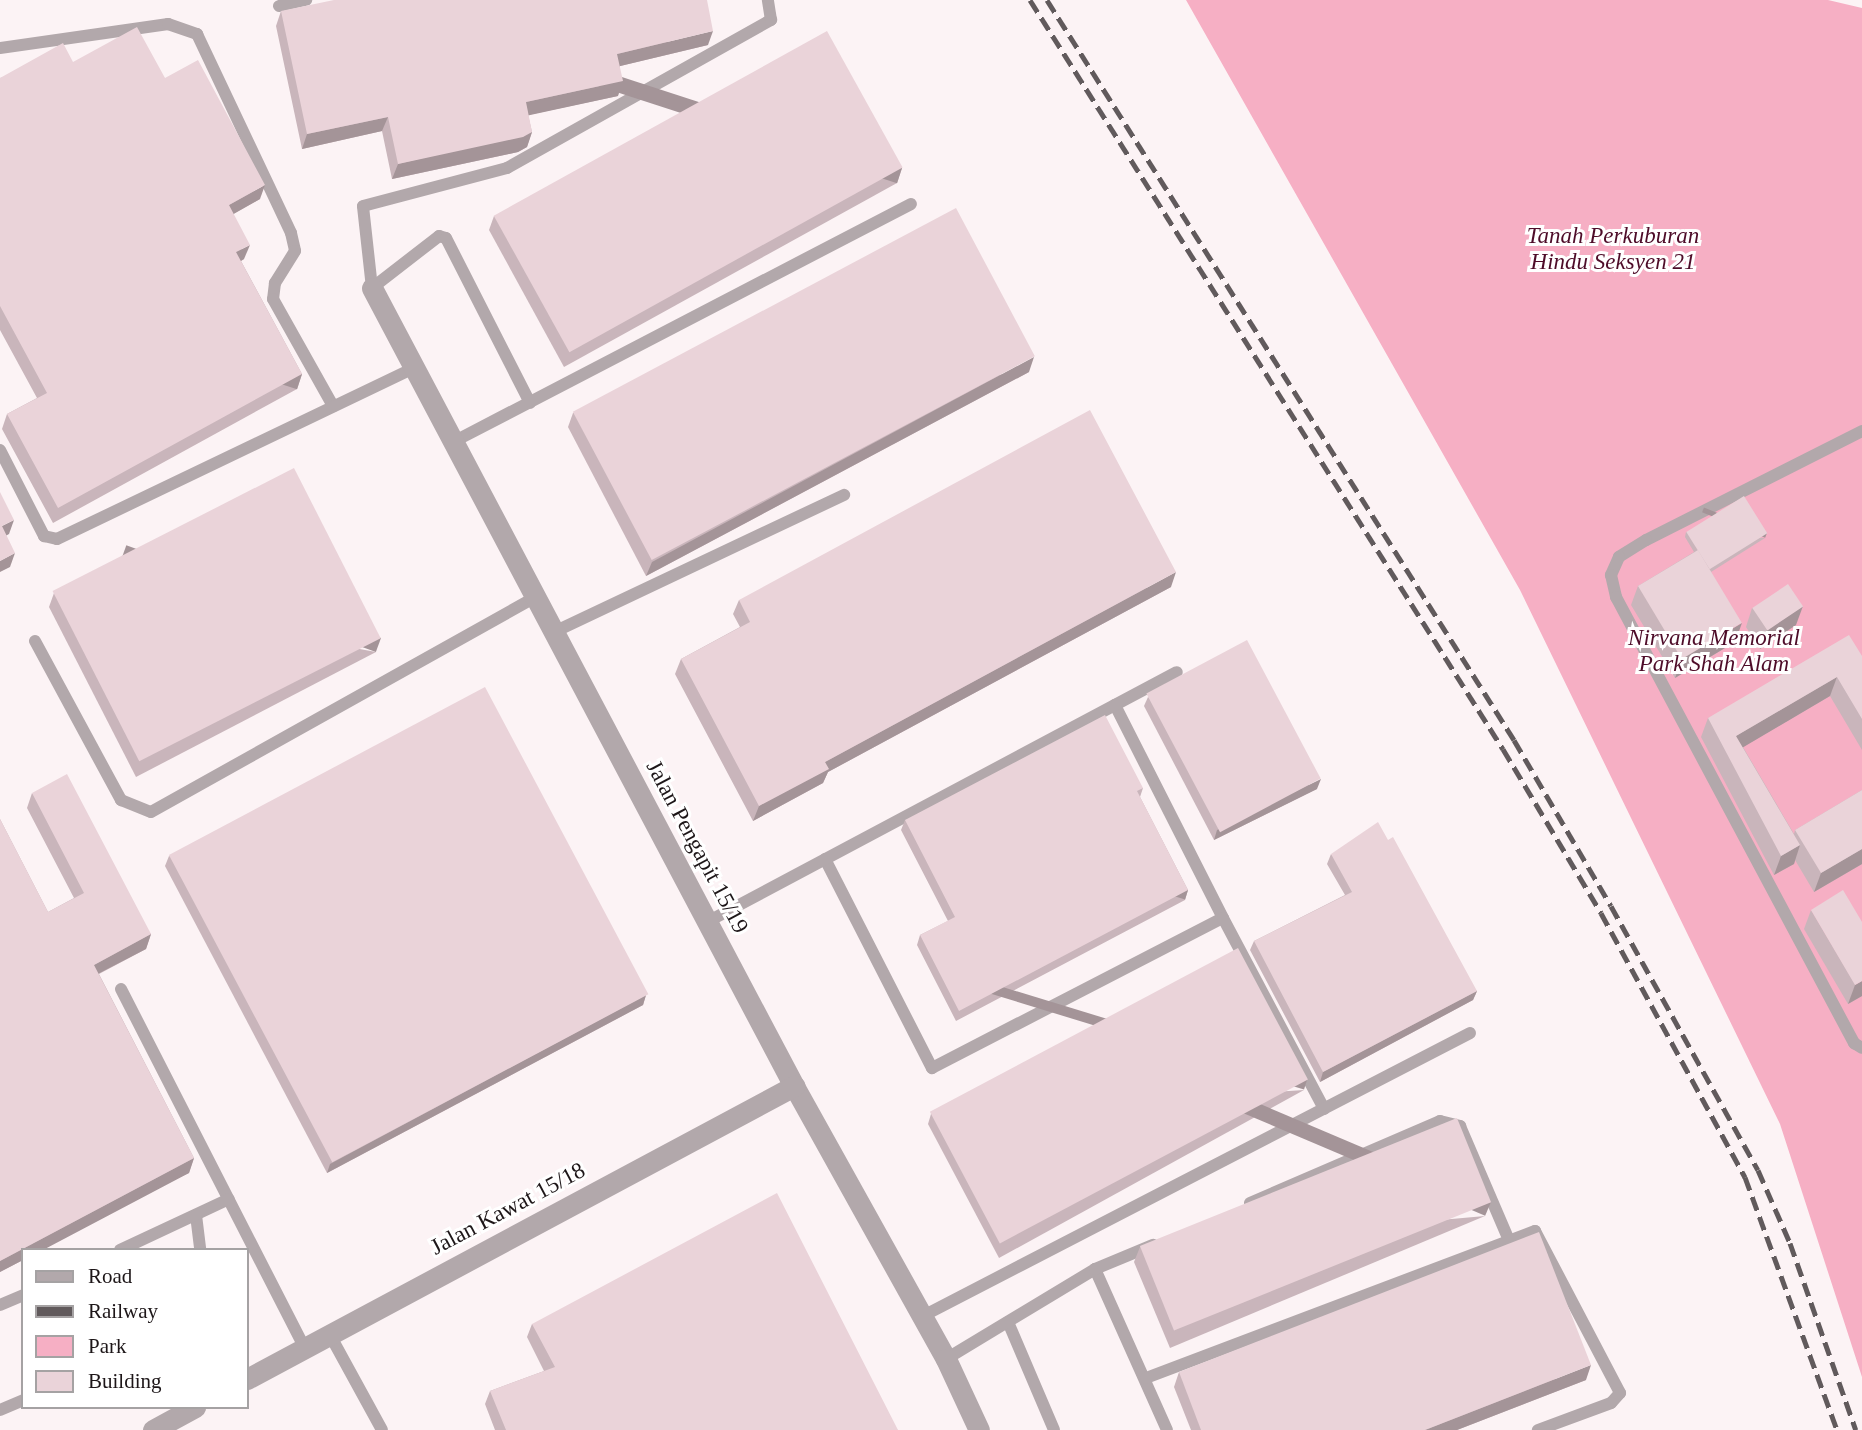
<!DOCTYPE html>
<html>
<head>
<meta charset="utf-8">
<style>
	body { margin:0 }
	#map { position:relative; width:1862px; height:1430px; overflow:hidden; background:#fcf3f5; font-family:Georgia,serif }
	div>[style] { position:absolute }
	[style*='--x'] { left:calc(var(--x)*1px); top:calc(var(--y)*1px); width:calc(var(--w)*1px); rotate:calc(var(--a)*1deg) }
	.green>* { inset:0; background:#f6afc4 }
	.service>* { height:12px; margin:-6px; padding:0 6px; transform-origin:6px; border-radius:6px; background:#b2a8ab }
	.minor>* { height:21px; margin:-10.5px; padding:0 10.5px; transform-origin:10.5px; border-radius:10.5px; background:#b2a8ab }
	.rail>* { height:5px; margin-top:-2.5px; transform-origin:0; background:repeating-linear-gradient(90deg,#615a5c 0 14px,transparent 0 21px) }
	.wall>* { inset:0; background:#c9b5bb }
	.shaded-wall>* { inset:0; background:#a49498; transform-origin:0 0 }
	.building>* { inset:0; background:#ead3d9; transform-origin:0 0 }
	span { translate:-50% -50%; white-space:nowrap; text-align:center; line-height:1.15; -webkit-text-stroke:6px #fff; paint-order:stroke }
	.park-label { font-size:23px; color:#4e0c29; font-style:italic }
	.street-label { font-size:23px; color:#1d1618 }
	.legend { position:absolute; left:21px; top:1248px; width:228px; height:161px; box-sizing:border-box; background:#fff; border:2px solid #a5a2a3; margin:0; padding:9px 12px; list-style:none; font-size:21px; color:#1d1618 }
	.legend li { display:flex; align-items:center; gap:14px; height:35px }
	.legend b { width:35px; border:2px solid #a5a2a3 }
</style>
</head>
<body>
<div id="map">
	<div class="green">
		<div style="clip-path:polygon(1186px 0,1828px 0,1862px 8px,1862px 1377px,1780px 1124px,1520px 590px)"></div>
	</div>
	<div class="service">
		<div style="--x:279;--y:6;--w:28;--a:-13"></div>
		<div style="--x:0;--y:48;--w:170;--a:-8.1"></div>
		<div style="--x:168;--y:24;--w:31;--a:19"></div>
		<div style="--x:197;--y:34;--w:220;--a:64.7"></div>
		<div style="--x:291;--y:233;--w:18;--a:77"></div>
		<div style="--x:295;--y:251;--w:38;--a:122"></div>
		<div style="--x:275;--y:283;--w:16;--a:97"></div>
		<div style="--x:273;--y:299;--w:123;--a:60.7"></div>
		<div style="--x:372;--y:288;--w:82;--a:-96.3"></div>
		<div style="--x:363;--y:206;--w:149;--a:-14.8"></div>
		<div style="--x:507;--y:168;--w:303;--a:-29.3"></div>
		<div style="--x:771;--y:20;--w:20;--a:-99"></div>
		<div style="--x:372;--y:288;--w:85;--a:-37.8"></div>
		<div style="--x:439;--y:236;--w:7;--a:16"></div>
		<div style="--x:446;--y:238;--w:185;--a:63"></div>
		<div style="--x:1862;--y:431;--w:242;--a:153.2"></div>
		<div style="--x:1646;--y:540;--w:32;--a:148"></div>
		<div style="--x:1619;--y:557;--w:20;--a:114"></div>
		<div style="--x:1611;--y:575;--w:23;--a:77"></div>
		<div style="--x:1616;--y:597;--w:506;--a:61.91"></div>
		<div style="--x:1854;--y:1043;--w:9;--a:32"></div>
		<div style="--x:453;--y:442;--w:516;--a:-27.46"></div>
		<div style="--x:0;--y:450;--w:97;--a:62.9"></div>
		<div style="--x:44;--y:536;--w:13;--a:13"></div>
		<div style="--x:57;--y:539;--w:396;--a:-25.6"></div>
		<div style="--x:554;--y:632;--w:321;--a:-25.3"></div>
		<div style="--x:35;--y:641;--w:181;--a:61.6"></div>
		<div style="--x:121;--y:800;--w:32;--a:22"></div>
		<div style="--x:151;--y:812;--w:440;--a:-29.2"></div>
		<div style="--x:825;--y:859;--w:235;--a:62.9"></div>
		<div style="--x:932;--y:1068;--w:327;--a:-27.3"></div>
		<div style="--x:1223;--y:918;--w:239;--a:-116.9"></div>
		<div style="--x:1223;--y:918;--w:216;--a:62.1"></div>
		<div style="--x:707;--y:922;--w:532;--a:-28.01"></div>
		<div style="--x:121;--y:989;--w:403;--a:62.9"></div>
		<div style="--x:1250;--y:1203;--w:207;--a:-23.3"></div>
		<div style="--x:1440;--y:1121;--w:21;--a:14"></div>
		<div style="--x:1460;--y:1126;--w:122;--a:66.8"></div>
		<div style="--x:196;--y:1215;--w:35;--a:83"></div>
		<div style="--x:120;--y:1250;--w:120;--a:-25.1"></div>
		<div style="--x:1095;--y:1269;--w:176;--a:65.9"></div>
		<div style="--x:0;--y:1305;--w:25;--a:-23"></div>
		<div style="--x:921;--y:1317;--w:618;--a:-27.35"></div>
		<div style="--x:1008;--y:1322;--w:117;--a:66.9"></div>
		<div style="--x:330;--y:1335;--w:108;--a:61.3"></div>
		<div style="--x:946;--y:1359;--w:174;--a:-31.1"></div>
		<div style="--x:1095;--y:1269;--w:63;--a:-22.5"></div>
		<div style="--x:1146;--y:1378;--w:416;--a:-20.7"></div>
		<div style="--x:1535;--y:1231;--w:183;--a:62.3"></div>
		<div style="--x:1620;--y:1393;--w:13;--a:132"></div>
		<div style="--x:1611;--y:1403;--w:78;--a:159.7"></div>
		<div style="--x:0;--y:1410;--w:25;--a:-23"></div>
	</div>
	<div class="minor">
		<div style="--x:372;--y:288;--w:903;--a:62.13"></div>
		<div style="--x:794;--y:1086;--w:312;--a:60.9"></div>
		<div style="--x:946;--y:1359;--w:78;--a:65.1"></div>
		<div style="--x:247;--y:1379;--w:621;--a:-28.18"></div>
		<div style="--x:153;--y:1430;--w:48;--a:-28.7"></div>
	</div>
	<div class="rail">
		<div style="--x:1030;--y:0;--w:886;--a:57.73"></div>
		<div style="--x:1503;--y:749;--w:191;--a:59.1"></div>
		<div style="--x:1601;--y:913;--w:301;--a:61.4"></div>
		<div style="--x:1745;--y:1177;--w:269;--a:70"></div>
		<div style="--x:1047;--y:0;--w:875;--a:57.74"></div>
		<div style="--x:1514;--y:740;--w:192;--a:59.7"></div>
		<div style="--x:1611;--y:906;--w:302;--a:60.9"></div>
		<div style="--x:1758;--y:1170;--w:80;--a:66.3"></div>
		<div style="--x:1790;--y:1243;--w:198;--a:70.6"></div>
	</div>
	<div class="wall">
		<div style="clip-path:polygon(281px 11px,708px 45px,620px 66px,618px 96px,528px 115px,532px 132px,527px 147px,518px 152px,392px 179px,382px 131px,302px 149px,276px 26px)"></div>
		<div style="clip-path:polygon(73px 62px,165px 78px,260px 199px,233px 214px,244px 259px,241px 261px,302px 374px,297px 389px,53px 523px,2px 429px,7px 414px,37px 398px,0 330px,0 78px)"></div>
		<div style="clip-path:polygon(902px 168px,897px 183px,564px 367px,489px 230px,494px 216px)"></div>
		<div style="clip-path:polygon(1029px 372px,646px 576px,568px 427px,573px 413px)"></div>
		<div style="clip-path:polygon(1686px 532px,1765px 538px,1711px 572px,1735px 642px,1675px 678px,1631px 605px,1638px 586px,1694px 552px,1685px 537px)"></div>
		<div style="clip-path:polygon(1171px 587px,828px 772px,823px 783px,753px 821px,675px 674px,681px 659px,740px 627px,733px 614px,739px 600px)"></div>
		<div style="clip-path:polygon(54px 593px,376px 652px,136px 777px,49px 607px)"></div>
		<div style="clip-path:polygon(1752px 608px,1796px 625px,1760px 649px,1746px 627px)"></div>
		<div style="clip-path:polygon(1862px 656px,1862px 750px,1830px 696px,1743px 747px,1794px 834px,1795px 830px,1862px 790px,1862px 864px,1814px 892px,1795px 860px,1794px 864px,1774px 875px,1701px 737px,1708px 718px)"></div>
		<div style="clip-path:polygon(1148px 697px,1317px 789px,1214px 840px,1144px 706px)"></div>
		<div style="clip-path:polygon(1143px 788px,1140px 797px,1188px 890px,1185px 900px,956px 1021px,917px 945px,920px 935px,948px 921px,901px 830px,905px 820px)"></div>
		<div style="clip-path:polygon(32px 793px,151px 934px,146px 949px,99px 974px,194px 1158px,189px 1173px,23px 1250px,23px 1260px,0 1272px,0 819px,48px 912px,74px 898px,27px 808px)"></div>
		<div style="clip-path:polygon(1331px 854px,1477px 991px,1473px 1000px,1320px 1082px,1250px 950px,1254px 941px,1345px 895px,1327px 864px)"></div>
		<div style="clip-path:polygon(169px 856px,646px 995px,643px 1005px,327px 1173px,165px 866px)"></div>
		<div style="clip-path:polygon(1811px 910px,1862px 996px,1848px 1004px,1804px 929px)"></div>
		<div style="clip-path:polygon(1304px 1090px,999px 1258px,928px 1124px,931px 1114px)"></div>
		<div style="clip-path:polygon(1485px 1216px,1170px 1348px,1134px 1262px,1140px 1247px)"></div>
		<div style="clip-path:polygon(532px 1324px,898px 1430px,495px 1430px,485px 1404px,490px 1391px,544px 1371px,527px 1337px)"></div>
		<div style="clip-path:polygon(1179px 1372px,1586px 1380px,1457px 1430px,1191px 1430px,1174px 1387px)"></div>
	</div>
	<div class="shaded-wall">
		<div style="clip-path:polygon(713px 31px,708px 45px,612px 68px,617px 54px)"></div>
		<div style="clip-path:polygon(623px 81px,618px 96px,521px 117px,526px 102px)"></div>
		<div style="clip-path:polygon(388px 117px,382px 131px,302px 149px,307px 134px)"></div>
		<div style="clip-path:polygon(532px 132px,527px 147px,518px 152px,392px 179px,398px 164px)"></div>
		<div style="left:902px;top:168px;width:16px;height:381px;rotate:108deg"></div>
		<div style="clip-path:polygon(265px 185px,260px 199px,223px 220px,229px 205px)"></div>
		<div style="clip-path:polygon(250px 245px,244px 259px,231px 267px,236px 252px)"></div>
		<div style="clip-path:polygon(1034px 357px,1029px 372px,646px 576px,652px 562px)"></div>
		<div style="left:302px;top:374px;width:16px;height:278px;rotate:108deg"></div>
		<div style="clip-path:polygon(14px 520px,9px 534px,0 539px,2px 526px)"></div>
		<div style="left:1767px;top:533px;width:5px;height:68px;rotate:112deg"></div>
		<div style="clip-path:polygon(15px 553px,10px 567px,0 572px,0 561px)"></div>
		<div style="clip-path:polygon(1176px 572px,1171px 587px,828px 772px,823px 783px,753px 821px,759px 806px,825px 762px)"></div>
		<div style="clip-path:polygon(1803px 606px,1796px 625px,1760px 649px,1767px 630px)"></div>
		<div style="clip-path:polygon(1742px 623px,1735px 642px,1675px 678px,1682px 659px)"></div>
		<div style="left:381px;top:638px;width:15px;height:271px;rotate:110deg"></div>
		<div style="clip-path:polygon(1837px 677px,1830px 696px,1730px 755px,1736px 736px)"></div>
		<div style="clip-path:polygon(1321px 779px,1317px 789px,1214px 840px,1217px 830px)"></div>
		<div style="clip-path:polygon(1800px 845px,1794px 864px,1774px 875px,1781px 856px)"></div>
		<div style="clip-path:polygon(1862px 849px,1862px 864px,1814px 892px,1821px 873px)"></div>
		<div style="left:1188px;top:890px;width:10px;height:259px;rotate:107deg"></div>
		<div style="clip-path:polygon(151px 934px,146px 949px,88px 979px,94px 965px)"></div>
		<div style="clip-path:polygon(1862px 981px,1862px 996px,1848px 1004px,1855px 985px)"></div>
		<div style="clip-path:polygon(1477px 991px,1473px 1000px,1320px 1082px,1323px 1072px)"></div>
		<div style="clip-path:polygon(646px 995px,643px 1005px,327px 1173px,330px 1164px)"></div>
		<div style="left:1307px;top:1080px;width:10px;height:348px;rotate:107deg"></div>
		<div style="clip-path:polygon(194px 1158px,189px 1173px,43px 1250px,23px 1250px,23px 1260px,0 1272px,0 1261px)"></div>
		<div style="left:1491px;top:1202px;width:15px;height:342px;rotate:113deg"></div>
		<div style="clip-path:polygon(1591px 1365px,1586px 1380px,1457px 1430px,1425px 1430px)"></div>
	</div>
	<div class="building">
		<div style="clip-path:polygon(334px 0,707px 0,713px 31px,617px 54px,623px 81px,526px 102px,532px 132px,523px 137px,398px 164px,388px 117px,307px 134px,281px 11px)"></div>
		<div style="clip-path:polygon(137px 27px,165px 78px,198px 60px,265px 185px,229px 205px,250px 245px,236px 252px,302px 374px,58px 508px,7px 414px,47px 393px,0 306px,0 78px,63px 43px,73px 62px)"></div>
		<div style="left:827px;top:31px;width:156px;height:381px;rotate:61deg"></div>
		<div style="left:956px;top:208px;width:168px;height:434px;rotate:62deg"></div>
		<div style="clip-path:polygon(1090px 410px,1176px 572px,825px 762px,829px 769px,759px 806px,681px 659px,750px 622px,739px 600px)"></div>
		<div style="left:294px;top:468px;width:191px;height:271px;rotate:63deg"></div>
		<div style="clip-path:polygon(0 492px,14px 520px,2px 526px,15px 553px,0 561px)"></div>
		<div style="left:1744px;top:496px;width:44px;height:68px;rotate:58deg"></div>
		<div style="left:1698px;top:550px;width:85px;height:70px;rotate:59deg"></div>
		<div style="left:1788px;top:584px;width:27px;height:43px;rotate:56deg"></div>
		<div style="clip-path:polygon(1849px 635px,1862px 656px,1862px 719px,1837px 677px,1736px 736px,1800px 845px,1781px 856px,1708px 718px)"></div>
		<div style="left:1247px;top:640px;width:157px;height:114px;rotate:62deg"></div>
		<div style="left:485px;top:687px;width:348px;height:358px;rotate:62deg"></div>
		<div style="clip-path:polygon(1105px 715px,1143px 788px,1137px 791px,1188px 890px,959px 1011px,920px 935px,955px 917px,905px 820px)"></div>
		<div style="clip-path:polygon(67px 774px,151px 934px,94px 965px,194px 1158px,0 1261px,0 819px,48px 912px,84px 893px,32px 793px)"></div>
		<div style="clip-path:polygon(1862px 790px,1862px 849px,1821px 873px,1795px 830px)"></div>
		<div style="clip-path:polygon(1378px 822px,1388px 840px,1393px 837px,1477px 991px,1323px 1072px,1254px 941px,1352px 892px,1331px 854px)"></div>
		<div style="clip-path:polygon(1843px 890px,1862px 922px,1862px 981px,1855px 985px,1811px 910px)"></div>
		<div style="left:1238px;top:948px;width:149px;height:349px;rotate:62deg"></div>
		<div style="left:1457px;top:1118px;width:91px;height:342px;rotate:68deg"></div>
		<div style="clip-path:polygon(777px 1193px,898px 1430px,506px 1430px,490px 1391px,555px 1367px,532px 1324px)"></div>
		<div style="clip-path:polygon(1539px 1232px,1591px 1365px,1425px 1430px,1201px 1430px,1179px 1372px)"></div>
	</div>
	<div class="park-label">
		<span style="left:1613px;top:249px">Tanah Perkuburan<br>Hindu Seksyen 21</span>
		<span style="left:1714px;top:651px">Nirvana Memorial<br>Park Shah Alam</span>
	</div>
	<div class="street-label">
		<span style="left:697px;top:847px;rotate:62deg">Jalan Pengapit 15/19</span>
		<span style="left:508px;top:1209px;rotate:-28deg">Jalan Kawat 15/18</span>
	</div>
	<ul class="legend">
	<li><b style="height:9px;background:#b2a8ab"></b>Road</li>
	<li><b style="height:9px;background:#615a5c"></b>Railway</li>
	<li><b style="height:19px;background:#f6afc4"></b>Park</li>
	<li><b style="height:19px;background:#ead3d9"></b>Building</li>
	</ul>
</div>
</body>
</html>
